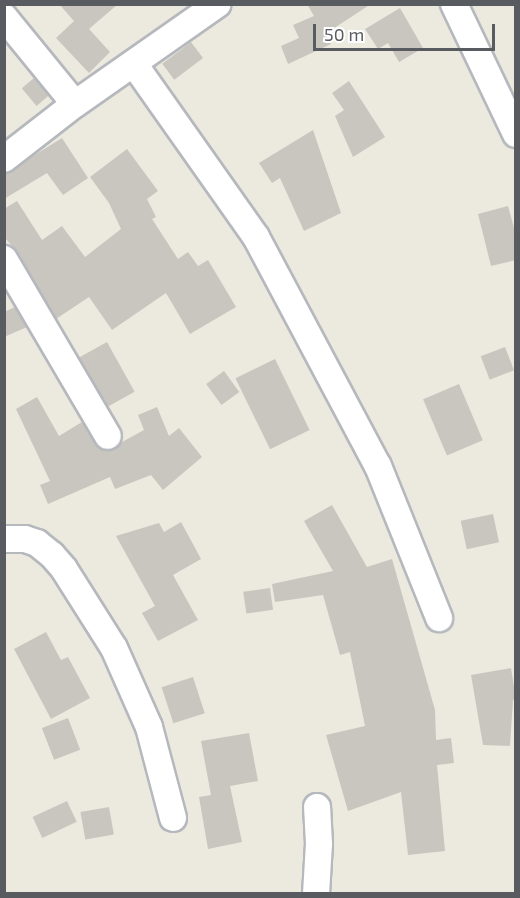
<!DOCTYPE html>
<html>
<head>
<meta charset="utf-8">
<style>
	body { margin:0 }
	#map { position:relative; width:520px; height:898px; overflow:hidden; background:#eceadf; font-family:"Exo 2",sans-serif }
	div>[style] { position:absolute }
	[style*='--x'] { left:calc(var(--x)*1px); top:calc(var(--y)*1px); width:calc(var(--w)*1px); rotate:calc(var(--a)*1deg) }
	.building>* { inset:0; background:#c8c6bf; transform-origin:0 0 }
	.roads { filter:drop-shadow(2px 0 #b5b8bd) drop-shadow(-2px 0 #b5b8bd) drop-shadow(0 2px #b5b8bd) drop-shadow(0 -2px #b5b8bd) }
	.minor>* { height:26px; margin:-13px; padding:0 13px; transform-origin:13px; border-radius:13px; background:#fff }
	span { translate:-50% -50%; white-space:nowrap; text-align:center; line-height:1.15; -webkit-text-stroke:6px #fff; paint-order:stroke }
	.frame { position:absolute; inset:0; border:6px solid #585c61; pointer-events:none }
	.scale { position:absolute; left:313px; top:24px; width:182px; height:27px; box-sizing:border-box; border:3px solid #585c61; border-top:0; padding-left:8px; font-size:18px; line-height:21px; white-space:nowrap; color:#585c61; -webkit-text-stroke:4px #fff; paint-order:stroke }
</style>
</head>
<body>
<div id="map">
	<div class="building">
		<div style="clip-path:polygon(59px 4px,118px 4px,89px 29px,110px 52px,89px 73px,56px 38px,74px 21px)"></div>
		<div style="clip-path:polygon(307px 4px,371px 4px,325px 34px,331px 44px,288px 64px,281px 46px,299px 38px,293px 25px,314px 16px)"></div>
		<div style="clip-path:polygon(400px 8px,423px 48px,399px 62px,388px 43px,378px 49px,365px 29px)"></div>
		<div style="left:191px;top:42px;width:20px;height:36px;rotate:53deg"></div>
		<div style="left:34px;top:78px;width:23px;height:16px;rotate:50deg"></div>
		<div style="clip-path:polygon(349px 81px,385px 137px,353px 157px,335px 116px,344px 110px,332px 93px)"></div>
		<div style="clip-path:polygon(313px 130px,341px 213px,304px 231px,280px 178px,272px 183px,259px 163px)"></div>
		<div style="clip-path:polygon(62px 138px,88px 178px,63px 195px,47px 173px,4px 199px,4px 174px)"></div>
		<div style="clip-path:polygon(127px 149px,158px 191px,147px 199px,156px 217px,152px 219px,178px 259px,188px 252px,198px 266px,208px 260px,236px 307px,190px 334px,166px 293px,112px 330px,89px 297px,56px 319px,17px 251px,4px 237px,4px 209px,17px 201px,42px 240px,62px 226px,85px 257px,121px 229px,109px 203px,90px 177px)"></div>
		<div style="clip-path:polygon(508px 206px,516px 235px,516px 260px,491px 266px,478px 214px)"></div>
		<div style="clip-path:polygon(15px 307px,27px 327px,4px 337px,4px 312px)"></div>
		<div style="left:107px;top:342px;width:57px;height:32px;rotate:61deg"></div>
		<div style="left:505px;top:347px;width:25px;height:26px;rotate:69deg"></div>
		<div style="left:275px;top:359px;width:79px;height:44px;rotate:64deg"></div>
		<div style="left:224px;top:371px;width:26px;height:22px;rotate:54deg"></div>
		<div style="left:459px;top:384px;width:61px;height:39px;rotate:67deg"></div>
		<div style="clip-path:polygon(37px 397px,59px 436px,82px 422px,95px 444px,108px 451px,115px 449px,122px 442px,144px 430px,138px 415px,157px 407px,169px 436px,179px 428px,202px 457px,163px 490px,151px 475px,115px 489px,110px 477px,48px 504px,40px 485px,50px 481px,16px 409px)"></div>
		<div style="clip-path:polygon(332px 505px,367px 567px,392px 559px,435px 710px,436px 740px,451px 738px,454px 763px,437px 765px,445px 851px,408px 855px,401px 792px,348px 811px,326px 735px,365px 726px,350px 652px,340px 655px,323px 595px,275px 602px,272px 584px,333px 571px,304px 521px)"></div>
		<div style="left:493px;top:514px;width:29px;height:33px;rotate:78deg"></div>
		<div style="clip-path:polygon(181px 522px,201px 559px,173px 575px,198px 620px,158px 641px,142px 613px,155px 606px,116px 536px,159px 523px,164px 532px)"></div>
		<div style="left:270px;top:588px;width:22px;height:27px;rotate:82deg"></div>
		<div style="clip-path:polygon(46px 632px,61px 660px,68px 657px,90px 698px,51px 719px,14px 649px)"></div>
		<div style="clip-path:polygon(511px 668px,516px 699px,513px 700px,510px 746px,483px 745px,471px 675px)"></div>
		<div style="left:193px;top:677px;width:38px;height:33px;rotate:72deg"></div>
		<div style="left:68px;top:718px;width:34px;height:28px;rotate:69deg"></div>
		<div style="clip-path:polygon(249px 733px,258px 781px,230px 786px,242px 842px,208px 849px,199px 797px,211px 795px,201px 741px)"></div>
		<div style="left:67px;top:801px;width:23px;height:38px;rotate:65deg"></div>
		<div style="left:109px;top:807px;width:28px;height:29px;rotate:80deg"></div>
	</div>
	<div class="roads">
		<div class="minor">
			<div style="--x:454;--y:4;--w:144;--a:64.5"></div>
			<div style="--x:4;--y:17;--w:112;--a:50.8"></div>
			<div style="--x:134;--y:64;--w:212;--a:54.8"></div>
			<div style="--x:256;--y:237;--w:259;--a:62"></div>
			<div style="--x:378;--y:466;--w:164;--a:68.1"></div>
			<div style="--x:4;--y:159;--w:90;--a:-37.8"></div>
			<div style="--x:75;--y:104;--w:174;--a:-35"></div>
			<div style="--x:4;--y:259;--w:205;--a:59.6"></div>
			<div style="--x:4;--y:539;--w:21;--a:0"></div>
			<div style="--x:25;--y:539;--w:13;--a:18"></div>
			<div style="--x:37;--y:543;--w:19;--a:39"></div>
			<div style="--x:52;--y:555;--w:18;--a:49"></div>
			<div style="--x:64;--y:569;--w:93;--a:57.7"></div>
			<div style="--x:114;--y:648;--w:86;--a:66.1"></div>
			<div style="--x:149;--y:727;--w:94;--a:75.2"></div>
			<div style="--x:316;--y:894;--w:50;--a:-86.6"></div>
			<div style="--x:319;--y:844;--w:37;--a:-93"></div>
		</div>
	</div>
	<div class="frame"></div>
	<div class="scale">50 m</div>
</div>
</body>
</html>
